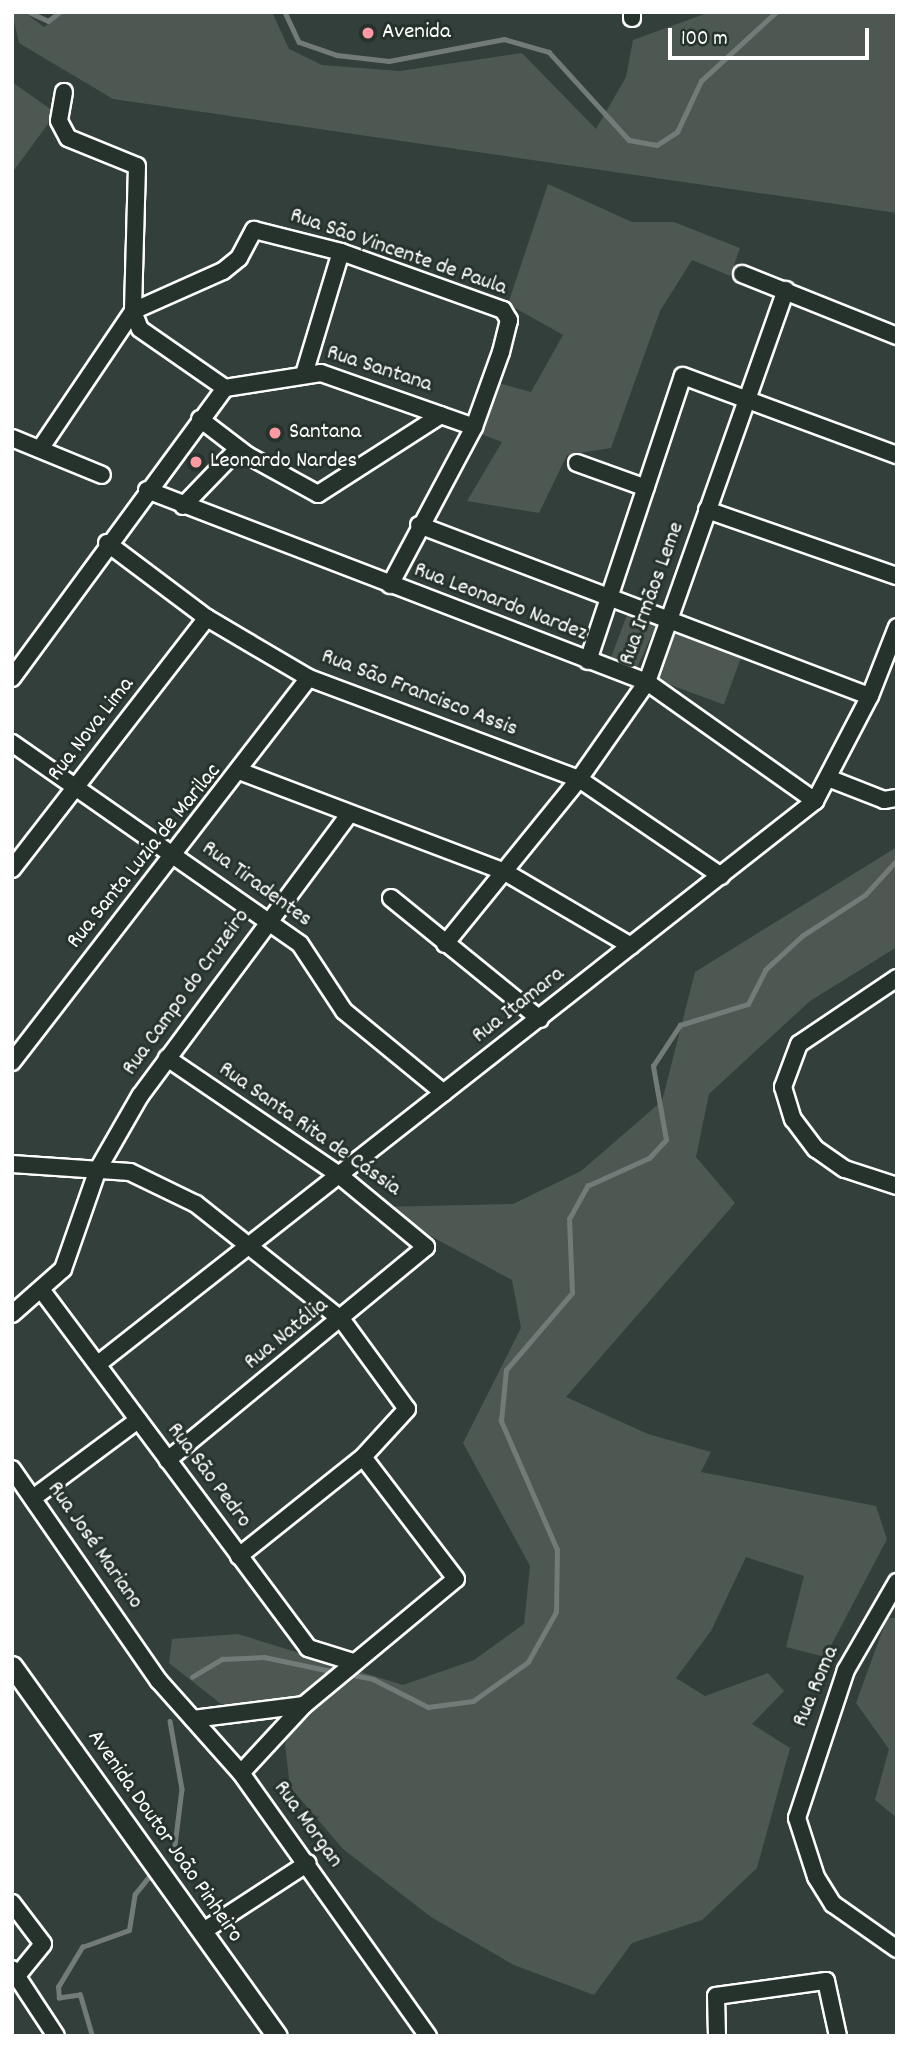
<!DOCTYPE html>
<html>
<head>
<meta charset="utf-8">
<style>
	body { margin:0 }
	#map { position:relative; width:909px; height:2048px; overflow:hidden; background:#333f3a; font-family:Dekko,sans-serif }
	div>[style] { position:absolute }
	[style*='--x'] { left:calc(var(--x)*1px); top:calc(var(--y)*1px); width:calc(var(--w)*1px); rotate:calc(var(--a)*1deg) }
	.green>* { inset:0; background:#4d5853; transform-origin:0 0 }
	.stream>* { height:4.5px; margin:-2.25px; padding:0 2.25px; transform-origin:2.25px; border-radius:2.25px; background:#737b78 }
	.roads { filter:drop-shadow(2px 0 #fff) drop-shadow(-2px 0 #fff) drop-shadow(0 2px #fff) drop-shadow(0 -2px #fff) }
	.minor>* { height:16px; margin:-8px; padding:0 8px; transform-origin:8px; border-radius:8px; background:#26332d }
	.major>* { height:19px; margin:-9.5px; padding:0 9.5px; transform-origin:9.5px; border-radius:9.5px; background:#26332d }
	.dots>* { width:19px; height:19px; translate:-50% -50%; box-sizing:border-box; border:4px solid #26332d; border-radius:50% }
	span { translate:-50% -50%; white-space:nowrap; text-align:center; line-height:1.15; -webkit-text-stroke:6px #26332d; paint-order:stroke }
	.poi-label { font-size:23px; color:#fff }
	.left { translate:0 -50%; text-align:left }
	.street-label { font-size:23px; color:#fff }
	.frame { position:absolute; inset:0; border:14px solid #fff; pointer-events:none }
	.scale { position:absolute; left:668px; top:28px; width:201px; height:32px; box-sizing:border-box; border:4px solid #fff; border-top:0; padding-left:9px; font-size:21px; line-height:24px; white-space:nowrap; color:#fff; -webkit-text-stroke:5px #26332d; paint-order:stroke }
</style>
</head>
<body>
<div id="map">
	<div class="green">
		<div style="clip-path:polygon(12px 12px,24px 12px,44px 27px,65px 12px,272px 12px,289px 49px,322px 65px,400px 71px,522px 53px,596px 129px,626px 77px,633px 40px,710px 12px,897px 12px,897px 213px,113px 99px,19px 43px)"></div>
		<div style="clip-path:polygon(12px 82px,56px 113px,12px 173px)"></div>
		<div style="clip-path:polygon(548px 184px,632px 222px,674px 222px,740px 248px,730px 276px,692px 260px,660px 311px,611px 448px,567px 455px,539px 513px,467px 501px,502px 442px,481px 434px,498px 383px,531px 392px,563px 335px,508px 304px)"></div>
		<div style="clip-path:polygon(630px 607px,658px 621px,636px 670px,610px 660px)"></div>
		<div style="left:674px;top:631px;width:72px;height:52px;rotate:20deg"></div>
		<div style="clip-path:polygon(897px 847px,897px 947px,810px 1001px,709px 1094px,696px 1157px,735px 1203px,566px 1397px,648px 1434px,711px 1452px,701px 1472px,876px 1506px,887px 1539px,825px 1657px,786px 1647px,804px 1576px,746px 1557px,711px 1631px,676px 1678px,705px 1696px,768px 1673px,784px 1691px,752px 1724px,790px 1748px,757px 1868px,702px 1920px,632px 1943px,594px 1995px,514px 1965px,431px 1917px,343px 1849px,290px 1787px,285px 1744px,299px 1709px,221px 1704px,169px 1663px,172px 1639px,238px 1634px,403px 1685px,474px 1660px,524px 1624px,530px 1566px,463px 1443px,521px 1328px,512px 1280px,377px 1207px,513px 1204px,581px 1171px,662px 1101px,695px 972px)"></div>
		<div style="clip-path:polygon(887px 1618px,897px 1618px,897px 1818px,875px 1800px,889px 1749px,856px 1703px)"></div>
	</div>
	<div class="stream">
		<div style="--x:29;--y:12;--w:21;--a:25"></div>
		<div style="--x:48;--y:21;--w:15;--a:-37"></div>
		<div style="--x:285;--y:12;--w:33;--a:65"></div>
		<div style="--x:299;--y:42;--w:40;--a:18.9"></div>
		<div style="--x:337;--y:55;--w:52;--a:6.6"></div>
		<div style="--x:389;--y:61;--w:117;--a:-10.8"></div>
		<div style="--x:504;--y:39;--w:47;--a:16.1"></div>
		<div style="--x:549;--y:52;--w:119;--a:47.7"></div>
		<div style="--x:629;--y:140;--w:28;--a:10"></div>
		<div style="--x:657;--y:145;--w:24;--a:-33"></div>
		<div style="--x:677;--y:132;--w:56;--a:-64.8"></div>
		<div style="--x:701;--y:81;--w:102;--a:-42.6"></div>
		<div style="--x:348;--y:1674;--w:25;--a:11"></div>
		<div style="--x:373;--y:1679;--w:62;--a:27"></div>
		<div style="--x:428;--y:1707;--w:45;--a:-7.6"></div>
		<div style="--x:473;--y:1701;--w:67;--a:-35.3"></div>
		<div style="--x:528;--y:1662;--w:57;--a:-60.8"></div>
		<div style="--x:556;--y:1612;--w:62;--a:-89.1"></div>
		<div style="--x:557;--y:1550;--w:141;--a:-113.5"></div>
		<div style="--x:501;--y:1421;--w:51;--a:-84.4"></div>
		<div style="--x:506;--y:1370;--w:101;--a:-49.4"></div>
		<div style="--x:572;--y:1293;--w:74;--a:-92.3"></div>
		<div style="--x:569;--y:1219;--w:38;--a:-61"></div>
		<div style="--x:587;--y:1186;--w:68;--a:-24.3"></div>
		<div style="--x:649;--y:1158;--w:25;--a:-47"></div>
		<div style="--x:666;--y:1140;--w:75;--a:-100"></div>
		<div style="--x:653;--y:1066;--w:49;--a:-56.6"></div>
		<div style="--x:680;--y:1025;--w:71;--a:-17.2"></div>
		<div style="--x:748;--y:1004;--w:38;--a:-63"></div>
		<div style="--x:765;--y:970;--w:50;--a:-42.6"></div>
		<div style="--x:802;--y:936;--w:75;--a:-33.1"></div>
		<div style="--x:865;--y:895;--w:47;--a:-47.6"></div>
		<div style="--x:192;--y:1677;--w:35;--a:-31"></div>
		<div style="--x:222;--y:1659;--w:42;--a:-2.7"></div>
		<div style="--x:264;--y:1657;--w:74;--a:11.8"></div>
		<div style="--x:170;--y:1721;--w:69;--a:80"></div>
		<div style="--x:182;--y:1789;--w:56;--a:97.1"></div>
		<div style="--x:92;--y:2036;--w:43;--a:-106.3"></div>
		<div style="--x:80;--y:1995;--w:21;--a:172"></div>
		<div style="--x:59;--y:1998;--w:11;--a:-95"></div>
		<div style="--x:58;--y:1987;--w:47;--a:-59"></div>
		<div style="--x:82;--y:1947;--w:50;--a:-19.9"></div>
		<div style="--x:129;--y:1930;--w:36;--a:-81"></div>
		<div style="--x:135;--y:1894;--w:22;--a:-51"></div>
	</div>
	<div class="roads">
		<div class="minor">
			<div style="--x:632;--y:12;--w:6;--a:90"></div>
			<div style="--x:64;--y:92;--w:29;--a:100"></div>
			<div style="--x:59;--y:121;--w:19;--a:62"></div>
			<div style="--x:68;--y:138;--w:74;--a:22.1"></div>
			<div style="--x:137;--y:166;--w:145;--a:91.6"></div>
			<div style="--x:133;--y:311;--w:19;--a:69"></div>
			<div style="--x:140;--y:329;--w:103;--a:34.8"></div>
			<div style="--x:225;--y:388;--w:97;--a:-8.9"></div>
			<div style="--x:321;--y:373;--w:162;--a:19.4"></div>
			<div style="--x:742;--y:274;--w:167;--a:21.8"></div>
			<div style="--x:305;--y:371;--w:124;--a:-73.2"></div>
			<div style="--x:200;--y:419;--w:59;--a:37.5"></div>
			<div style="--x:247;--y:455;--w:81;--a:28.8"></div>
			<div style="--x:318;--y:494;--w:146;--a:-32.7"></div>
			<div style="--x:12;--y:438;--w:97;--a:22.3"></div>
			<div style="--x:40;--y:449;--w:166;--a:-56"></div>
			<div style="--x:133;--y:311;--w:98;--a:-24"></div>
			<div style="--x:223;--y:271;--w:21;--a:-39"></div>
			<div style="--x:239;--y:258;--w:32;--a:-62"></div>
			<div style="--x:254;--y:230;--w:90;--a:14.2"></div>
			<div style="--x:341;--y:252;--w:172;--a:19.7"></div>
			<div style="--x:503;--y:310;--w:12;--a:59"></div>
			<div style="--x:509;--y:320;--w:33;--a:104"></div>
			<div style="--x:501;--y:352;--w:80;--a:109.8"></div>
			<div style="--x:474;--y:427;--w:179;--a:118"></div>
			<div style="--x:577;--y:463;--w:73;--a:19.9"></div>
			<div style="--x:147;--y:490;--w:536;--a:21.01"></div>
			<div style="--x:647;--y:682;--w:206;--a:35.3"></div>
			<div style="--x:183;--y:506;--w:79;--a:-46"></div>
			<div style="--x:707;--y:510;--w:201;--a:19.2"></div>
			<div style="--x:419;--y:525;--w:482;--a:20.8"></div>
			<div style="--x:107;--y:543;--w:125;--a:36.9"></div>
			<div style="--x:207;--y:618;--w:118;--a:30.5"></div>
			<div style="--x:309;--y:678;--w:288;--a:20.5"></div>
			<div style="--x:579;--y:779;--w:172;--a:34.3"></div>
			<div style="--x:588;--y:661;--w:300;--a:-71.6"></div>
			<div style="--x:683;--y:376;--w:228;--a:20.3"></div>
			<div style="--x:12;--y:678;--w:360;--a:-53.7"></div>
			<div style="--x:12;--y:743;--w:351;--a:34.9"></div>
			<div style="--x:300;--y:944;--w:80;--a:56.7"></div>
			<div style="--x:344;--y:1011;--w:129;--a:39.4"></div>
			<div style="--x:242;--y:772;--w:281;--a:20.8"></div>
			<div style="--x:505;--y:872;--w:146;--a:30.4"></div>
			<div style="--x:828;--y:778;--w:60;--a:21.4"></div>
			<div style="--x:884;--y:800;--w:13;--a:-9"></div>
			<div style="--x:12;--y:869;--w:318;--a:-52.2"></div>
			<div style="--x:391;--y:898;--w:192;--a:39.1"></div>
			<div style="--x:445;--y:944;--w:213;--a:-50.9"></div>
			<div style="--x:579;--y:779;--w:118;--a:-55"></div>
			<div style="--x:647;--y:682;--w:416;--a:-70.5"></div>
			<div style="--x:897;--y:978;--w:118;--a:146"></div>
			<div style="--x:799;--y:1044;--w:46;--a:110.4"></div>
			<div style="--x:783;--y:1087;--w:34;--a:73"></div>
			<div style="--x:793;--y:1119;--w:38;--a:53"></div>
			<div style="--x:816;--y:1149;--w:35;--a:35"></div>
			<div style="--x:845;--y:1169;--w:55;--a:18.1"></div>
			<div style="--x:167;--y:1058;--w:208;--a:34.2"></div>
			<div style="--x:339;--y:1175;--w:113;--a:39.6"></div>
			<div style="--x:426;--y:1247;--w:335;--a:140.5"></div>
			<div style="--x:12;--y:1062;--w:485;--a:-52.3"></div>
			<div style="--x:12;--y:1164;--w:118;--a:3.9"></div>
			<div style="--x:130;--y:1172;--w:73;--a:25.9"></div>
			<div style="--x:196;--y:1204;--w:186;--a:38.5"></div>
			<div style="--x:342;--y:1320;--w:110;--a:53.9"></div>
			<div style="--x:407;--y:1409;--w:65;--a:132.5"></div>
			<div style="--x:363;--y:1457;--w:159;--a:141.4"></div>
			<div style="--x:43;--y:1292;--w:444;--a:53.3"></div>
			<div style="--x:308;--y:1648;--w:47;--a:17.3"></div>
			<div style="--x:12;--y:1314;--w:68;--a:-41.4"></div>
			<div style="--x:63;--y:1269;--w:106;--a:-70.7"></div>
			<div style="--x:98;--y:1169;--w:84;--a:-60.1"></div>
			<div style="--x:140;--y:1096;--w:349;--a:-53.4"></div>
			<div style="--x:98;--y:1364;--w:912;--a:-38.14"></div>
			<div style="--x:815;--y:801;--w:119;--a:-62.4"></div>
			<div style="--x:870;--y:696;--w:74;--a:-68.6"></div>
			<div style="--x:12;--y:1469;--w:258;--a:55.3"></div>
			<div style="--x:159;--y:1681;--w:123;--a:48.3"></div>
			<div style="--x:241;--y:1773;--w:323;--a:54.6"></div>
			<div style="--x:33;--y:1498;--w:131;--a:-36.6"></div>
			<div style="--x:897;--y:1582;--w:102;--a:120.1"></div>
			<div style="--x:846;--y:1670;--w:156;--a:108.3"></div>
			<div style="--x:797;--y:1818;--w:62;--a:72.1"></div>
			<div style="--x:816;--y:1877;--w:32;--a:58"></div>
			<div style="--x:833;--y:1904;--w:78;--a:35.1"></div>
			<div style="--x:193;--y:1719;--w:112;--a:-7.2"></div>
			<div style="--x:241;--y:1773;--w:93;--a:-47.2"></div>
			<div style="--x:304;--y:1705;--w:197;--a:-39.7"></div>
			<div style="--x:456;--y:1579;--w:153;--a:-127.3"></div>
			<div style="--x:12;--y:1903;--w:51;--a:52.9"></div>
			<div style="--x:43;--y:1944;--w:41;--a:129.1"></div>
			<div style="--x:202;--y:1932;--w:126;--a:-33.1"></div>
			<div style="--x:12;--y:1969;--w:80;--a:56.7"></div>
			<div style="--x:717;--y:2036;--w:40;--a:-91.4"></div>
			<div style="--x:716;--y:1996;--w:111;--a:-7.8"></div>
			<div style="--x:826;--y:1981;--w:56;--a:77.7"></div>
		</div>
		<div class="major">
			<div style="--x:12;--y:1666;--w:455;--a:54.4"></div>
		</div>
	</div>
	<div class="dots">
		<div style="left:368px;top:33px;background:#ff9aa2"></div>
		<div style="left:275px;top:433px;background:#ff9aa2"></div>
		<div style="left:196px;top:462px;background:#ff9aa2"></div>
	</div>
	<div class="poi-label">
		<span class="left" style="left:382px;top:33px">Avenida</span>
		<span class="left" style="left:289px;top:433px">Santana</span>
		<span class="left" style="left:210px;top:462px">Leonardo Nardes</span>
	</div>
	<div class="street-label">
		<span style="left:398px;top:253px;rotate:19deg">Rua São Vincente de Paula</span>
		<span style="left:379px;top:370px;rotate:18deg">Rua Santana</span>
		<span style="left:653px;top:594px;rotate:-70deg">Rua Irmãos Leme</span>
		<span style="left:500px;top:603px;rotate:21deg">Rua Leonardo Nardez</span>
		<span style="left:419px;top:694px;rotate:21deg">Rua São Francisco Assis</span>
		<span style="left:92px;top:730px;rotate:-52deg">Rua Nova Lima</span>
		<span style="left:145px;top:857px;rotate:-51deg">Rua Santa Luzia de Marilac</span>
		<span style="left:256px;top:885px;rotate:36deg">Rua Tiradentes</span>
		<span style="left:187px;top:993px;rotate:-54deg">Rua Campo do Cruzeiro</span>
		<span style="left:519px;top:1006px;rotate:-38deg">Rua Itamara</span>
		<span style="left:309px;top:1130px;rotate:35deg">Rua Santa Rita de Cássia</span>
		<span style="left:287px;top:1335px;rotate:-39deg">Rua Natália</span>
		<span style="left:208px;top:1476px;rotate:53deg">Rua São Pedro</span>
		<span style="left:94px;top:1546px;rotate:55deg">Rua José Mariano</span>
		<span style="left:817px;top:1687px;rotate:-67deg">Rua Roma</span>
		<span style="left:307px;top:1825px;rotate:54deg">Rua Morgan</span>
		<span style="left:164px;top:1837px;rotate:55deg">Avenida Doutor João Pinheiro</span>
	</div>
	<div class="frame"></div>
	<div class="scale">100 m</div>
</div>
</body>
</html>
